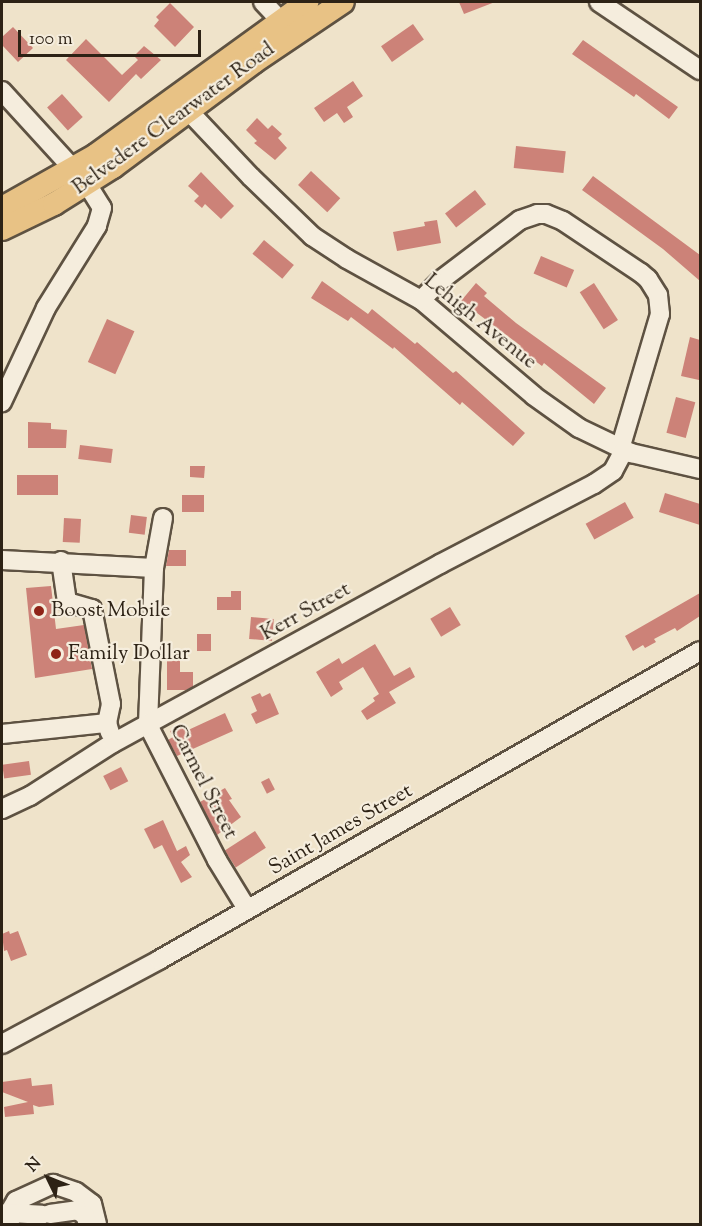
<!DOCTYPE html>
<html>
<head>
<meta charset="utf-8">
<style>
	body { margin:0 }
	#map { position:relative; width:702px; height:1226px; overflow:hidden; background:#efe3ca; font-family:"Sorts Mill Goudy",serif }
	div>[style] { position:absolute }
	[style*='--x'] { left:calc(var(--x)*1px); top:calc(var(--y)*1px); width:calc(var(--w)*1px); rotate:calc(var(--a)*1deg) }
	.building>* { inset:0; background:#cc8278; transform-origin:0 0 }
	.roads { filter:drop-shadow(2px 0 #5e5242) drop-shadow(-2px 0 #5e5242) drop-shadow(0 2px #5e5242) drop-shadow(0 -2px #5e5242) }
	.minor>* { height:18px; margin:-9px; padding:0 9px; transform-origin:9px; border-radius:9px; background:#f5eddd }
	.major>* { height:22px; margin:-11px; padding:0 11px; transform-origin:11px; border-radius:11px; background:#e8c285 }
	.dots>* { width:16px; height:16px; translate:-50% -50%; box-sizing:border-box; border:3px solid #f5eddd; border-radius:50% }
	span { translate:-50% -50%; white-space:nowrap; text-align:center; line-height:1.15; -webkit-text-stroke:4.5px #f5eddd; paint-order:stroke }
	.street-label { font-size:21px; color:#2d2215 }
	.poi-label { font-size:21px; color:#2d2215 }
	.left { translate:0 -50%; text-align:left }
	.frame { position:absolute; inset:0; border:3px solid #2d2215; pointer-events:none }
	.north { position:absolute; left:18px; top:1148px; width:60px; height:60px; -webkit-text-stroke:4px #f5eddd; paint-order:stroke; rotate:313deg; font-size:16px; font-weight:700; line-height:24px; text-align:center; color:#2d2215 }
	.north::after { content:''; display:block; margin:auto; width:21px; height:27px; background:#2d2215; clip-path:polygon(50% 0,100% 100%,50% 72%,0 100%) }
	.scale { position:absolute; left:18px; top:30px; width:183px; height:27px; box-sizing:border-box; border:3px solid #2d2215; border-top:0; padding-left:8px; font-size:18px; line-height:21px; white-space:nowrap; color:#2d2215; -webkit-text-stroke:4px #f5eddd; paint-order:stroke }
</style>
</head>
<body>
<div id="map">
	<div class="building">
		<div style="clip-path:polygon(459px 2px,495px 2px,464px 14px)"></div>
		<div style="clip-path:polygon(170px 3px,194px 27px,175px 47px,154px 26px,159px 20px,156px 17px)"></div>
		<div style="left:413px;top:24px;width:19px;height:39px;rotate:55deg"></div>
		<div style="clip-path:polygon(13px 27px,33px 48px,18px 62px,2px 45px,2px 37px)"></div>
		<div style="clip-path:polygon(86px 39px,122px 75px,138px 60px,134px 56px,144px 46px,161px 60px,141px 79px,136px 74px,109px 102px,66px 60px)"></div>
		<div style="clip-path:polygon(583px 40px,678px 107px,669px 119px,636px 94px,634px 97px,572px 54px)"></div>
		<div style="clip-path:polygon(353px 81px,363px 96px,347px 107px,353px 117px,344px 123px,337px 113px,324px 122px,314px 108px)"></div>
		<div style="left:62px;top:94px;width:31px;height:20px;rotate:48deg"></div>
		<div style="clip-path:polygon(257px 118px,268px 129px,272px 125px,282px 134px,278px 138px,287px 148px,275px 160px,254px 143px,257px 141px,246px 130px)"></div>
		<div style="left:516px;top:146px;width:50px;height:22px;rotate:6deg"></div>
		<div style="left:311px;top:171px;width:40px;height:19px;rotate:43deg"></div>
		<div style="clip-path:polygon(201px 172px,234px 206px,221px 219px,205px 204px,202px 208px,194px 201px,199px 196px,188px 186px)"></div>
		<div style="clip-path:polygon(593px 176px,700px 255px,700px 281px,663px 249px,582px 190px)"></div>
		<div style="left:475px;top:190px;width:18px;height:38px;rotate:52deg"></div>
		<div style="clip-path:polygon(437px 220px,441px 243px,397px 251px,393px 232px,425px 226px,424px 222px)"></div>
		<div style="left:264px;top:240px;width:39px;height:18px;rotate:40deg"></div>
		<div style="left:541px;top:256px;width:36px;height:19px;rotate:23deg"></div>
		<div style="clip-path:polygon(322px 281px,368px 314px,372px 309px,415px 344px,417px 342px,453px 373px,456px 371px,525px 433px,513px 446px,462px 402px,460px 405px,394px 347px,393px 349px,351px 317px,348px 321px,311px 298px)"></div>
		<div style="clip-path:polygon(476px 283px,487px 293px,484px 296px,516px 323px,606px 388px,594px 404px,544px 363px,542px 366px,519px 349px,521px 346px,461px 301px)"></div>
		<div style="left:594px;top:283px;width:44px;height:17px;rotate:57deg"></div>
		<div style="left:107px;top:319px;width:30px;height:47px;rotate:24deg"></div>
		<div style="clip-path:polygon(690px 337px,700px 340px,699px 380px,681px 376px)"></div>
		<div style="left:676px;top:397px;width:20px;height:37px;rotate:15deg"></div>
		<div style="clip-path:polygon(28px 422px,51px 423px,51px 429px,67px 430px,66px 448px,28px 448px)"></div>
		<div style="left:80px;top:445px;width:33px;height:14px;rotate:7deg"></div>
		<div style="clip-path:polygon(190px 466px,205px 466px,204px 478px,190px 477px)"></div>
		<div style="left:17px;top:475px;width:41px;height:20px"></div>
		<div style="clip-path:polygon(665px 493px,700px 504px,700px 525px,659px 512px)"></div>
		<div style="left:182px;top:495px;width:22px;height:17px"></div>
		<div style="left:625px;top:502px;width:18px;height:45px;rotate:61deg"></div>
		<div style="left:131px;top:515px;width:16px;height:18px;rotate:7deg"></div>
		<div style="left:64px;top:518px;width:17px;height:24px;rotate:3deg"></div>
		<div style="clip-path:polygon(169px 550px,186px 550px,186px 566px,166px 566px)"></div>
		<div style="clip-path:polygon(51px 586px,56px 629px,84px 625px,92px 669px,35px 678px,26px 588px)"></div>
		<div style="clip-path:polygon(231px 591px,241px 591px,241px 610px,217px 610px,217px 597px,231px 597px)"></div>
		<div style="clip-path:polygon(700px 593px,700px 616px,677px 631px,675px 628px,654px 639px,656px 642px,645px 648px,643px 645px,633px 651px,625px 636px)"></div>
		<div style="left:450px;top:607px;width:21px;height:23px;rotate:59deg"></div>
		<div style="left:251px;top:617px;width:23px;height:22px;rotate:5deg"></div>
		<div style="left:197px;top:634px;width:14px;height:17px"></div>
		<div style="clip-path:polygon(375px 644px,394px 676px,410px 667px,415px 677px,389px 692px,396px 703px,367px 720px,361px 711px,375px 701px,373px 698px,379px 694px,363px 667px,339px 682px,343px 689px,331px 697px,316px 672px,339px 658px,342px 664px)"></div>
		<div style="clip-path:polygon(167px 657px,180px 657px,180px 672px,193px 672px,193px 687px,186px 690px,167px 690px)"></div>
		<div style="clip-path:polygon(260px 693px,262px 697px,270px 693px,279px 714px,256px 724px,251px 714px,257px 711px,251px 697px)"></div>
		<div style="clip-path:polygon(225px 713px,233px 731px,177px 756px,168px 740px,173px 737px,170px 731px,183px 725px,186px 731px)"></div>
		<div style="left:29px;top:761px;width:14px;height:27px;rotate:82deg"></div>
		<div style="left:121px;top:767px;width:16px;height:20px;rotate:63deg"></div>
		<div style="left:269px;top:778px;width:13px;height:9px;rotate:63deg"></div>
		<div style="clip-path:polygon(225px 788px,232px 799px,229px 800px,241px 817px,217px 835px,200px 802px)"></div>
		<div style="clip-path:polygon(163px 820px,177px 851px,186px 846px,190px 855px,181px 862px,192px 877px,181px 883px,162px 845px,154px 849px,144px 829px)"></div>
		<div style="left:255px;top:831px;width:20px;height:36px;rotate:57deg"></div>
		<div style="clip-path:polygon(9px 931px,10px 934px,18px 931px,27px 955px,11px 961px,7px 950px,4px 951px,2px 934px)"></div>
		<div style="clip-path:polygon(31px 1078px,32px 1086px,52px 1084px,54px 1105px,39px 1107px,33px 1105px,34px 1114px,5px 1117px,4px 1107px,28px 1102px,2px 1092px,2px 1082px)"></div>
	</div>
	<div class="roads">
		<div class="minor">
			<div style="--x:263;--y:2;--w:23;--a:47"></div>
			<div style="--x:599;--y:2;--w:122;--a:34"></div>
			<div style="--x:2;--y:91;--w:126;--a:47.6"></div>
			<div style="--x:87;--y:184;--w:28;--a:58"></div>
			<div style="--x:102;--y:208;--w:19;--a:106"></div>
			<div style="--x:97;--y:226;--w:97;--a:121.9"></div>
			<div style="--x:46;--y:308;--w:104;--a:115.1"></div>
			<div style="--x:181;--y:103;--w:102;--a:46.6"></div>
			<div style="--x:251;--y:177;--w:85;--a:44"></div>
			<div style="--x:312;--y:236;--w:42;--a:33.3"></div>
			<div style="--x:347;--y:259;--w:85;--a:29"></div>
			<div style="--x:421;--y:300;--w:148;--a:40.3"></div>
			<div style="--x:534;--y:396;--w:55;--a:35.4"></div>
			<div style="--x:579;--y:428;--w:58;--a:25.7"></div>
			<div style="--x:631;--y:453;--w:71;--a:13.1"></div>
			<div style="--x:421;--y:300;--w:28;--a:-45"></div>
			<div style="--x:441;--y:280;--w:99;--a:-37.2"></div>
			<div style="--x:520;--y:220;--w:18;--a:-19"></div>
			<div style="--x:537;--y:214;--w:9;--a:0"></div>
			<div style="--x:546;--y:214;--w:18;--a:22"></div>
			<div style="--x:563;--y:221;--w:94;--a:33.7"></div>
			<div style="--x:641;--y:273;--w:9;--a:41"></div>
			<div style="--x:648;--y:279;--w:19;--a:58"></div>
			<div style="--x:658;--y:295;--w:19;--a:84"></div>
			<div style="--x:660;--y:314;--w:141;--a:106.5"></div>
			<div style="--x:163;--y:518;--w:51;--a:100.2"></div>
			<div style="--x:154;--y:568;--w:157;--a:92.2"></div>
			<div style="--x:148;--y:725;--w:152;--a:62.9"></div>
			<div style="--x:217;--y:860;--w:57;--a:58.5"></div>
			<div style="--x:2;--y:560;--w:152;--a:3"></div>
			<div style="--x:61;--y:561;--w:41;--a:81.7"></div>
			<div style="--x:67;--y:602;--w:26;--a:16"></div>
			<div style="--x:92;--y:609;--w:97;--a:78.7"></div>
			<div style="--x:111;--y:704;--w:19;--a:102"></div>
			<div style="--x:2;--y:734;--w:106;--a:-6"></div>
			<div style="--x:107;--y:723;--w:10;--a:73"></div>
			<div style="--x:2;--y:809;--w:31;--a:-25"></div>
			<div style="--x:30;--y:796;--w:98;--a:-32.6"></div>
			<div style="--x:113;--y:743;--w:373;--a:-28.7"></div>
			<div style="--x:440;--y:564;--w:174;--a:-27.5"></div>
			<div style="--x:594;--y:484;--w:23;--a:-34"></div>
			<div style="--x:613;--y:471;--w:24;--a:-62"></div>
			<div style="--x:2;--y:1044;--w:178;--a:-28.1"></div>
			<div style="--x:159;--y:960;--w:623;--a:-29.73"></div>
			<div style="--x:2;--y:1214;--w:7;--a:-8"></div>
			<div style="--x:9;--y:1213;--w:14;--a:-60"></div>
			<div style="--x:16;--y:1201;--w:41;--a:-24.7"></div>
			<div style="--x:53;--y:1184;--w:24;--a:19"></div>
			<div style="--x:76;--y:1192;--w:20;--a:37"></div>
			<div style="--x:92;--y:1204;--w:21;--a:76"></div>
			<div style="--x:50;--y:1214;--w:27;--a:-8"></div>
			<div style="--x:77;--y:1210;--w:9;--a:32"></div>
			<div style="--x:85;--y:1215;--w:9;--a:72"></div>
			<div style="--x:10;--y:1223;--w:10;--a:-96"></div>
			<div style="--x:9;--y:1213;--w:33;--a:3"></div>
		</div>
		<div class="major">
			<div style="--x:2;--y:208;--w:108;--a:-29.4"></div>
			<div style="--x:96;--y:155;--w:261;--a:-35.9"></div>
			<div style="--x:2;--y:229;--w:58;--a:-25.7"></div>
			<div style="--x:54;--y:204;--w:70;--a:-32.1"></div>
			<div style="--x:113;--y:167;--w:176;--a:-36.7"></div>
			<div style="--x:254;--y:62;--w:107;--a:-34"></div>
		</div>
	</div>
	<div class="dots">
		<div style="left:39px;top:611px;background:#8f2418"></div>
		<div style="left:56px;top:654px;background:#8f2418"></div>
	</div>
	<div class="street-label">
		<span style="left:174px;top:119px;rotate:-36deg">Belvedere Clearwater Road</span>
		<span style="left:480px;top:322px;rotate:39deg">Lehigh Avenue</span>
		<span style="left:306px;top:612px;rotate:-29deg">Kerr Street</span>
		<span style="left:203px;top:782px;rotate:63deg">Carmel Street</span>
		<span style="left:341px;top:830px;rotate:-30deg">Saint James Street</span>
	</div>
	<div class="poi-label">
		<span class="left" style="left:51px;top:611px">Boost Mobile</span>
		<span class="left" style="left:68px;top:654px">Family Dollar</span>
	</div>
	<div class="frame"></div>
	<div class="north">N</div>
	<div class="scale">100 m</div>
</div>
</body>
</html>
